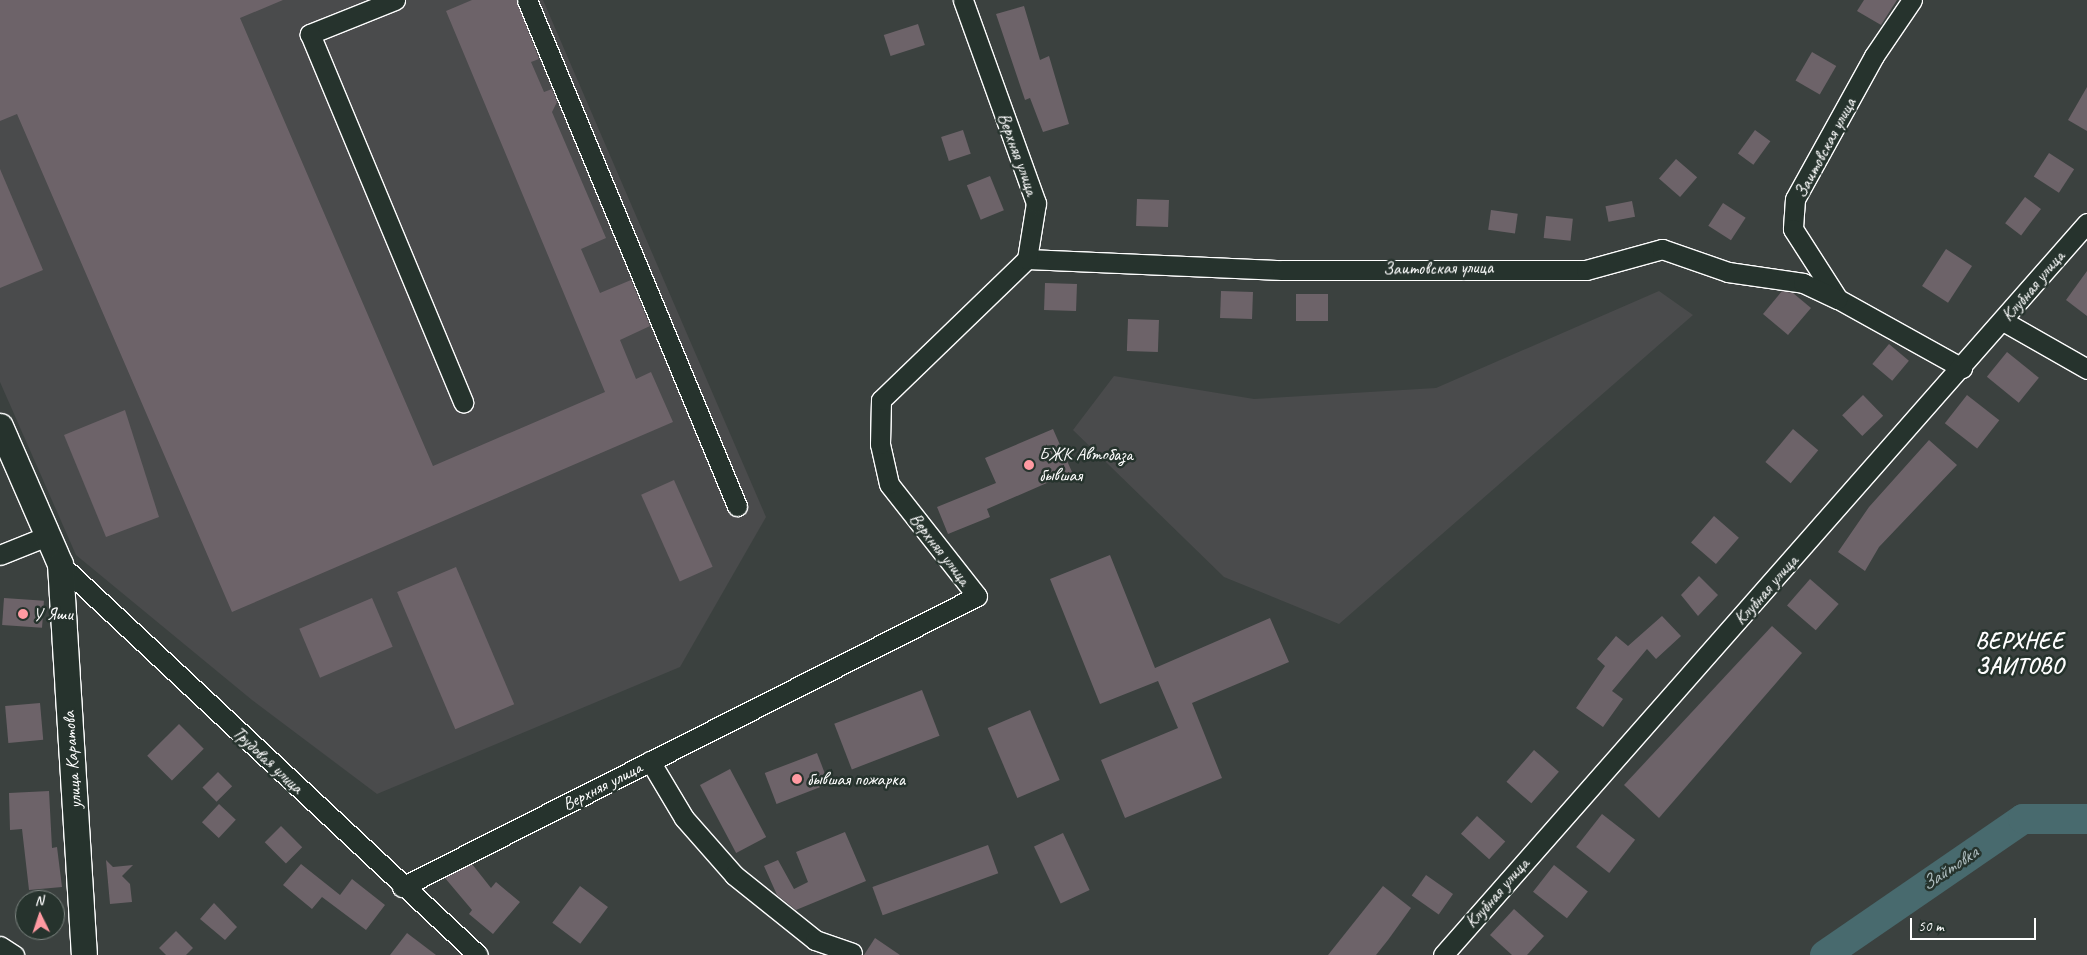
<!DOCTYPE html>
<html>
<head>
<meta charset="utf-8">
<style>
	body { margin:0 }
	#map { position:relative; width:2087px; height:955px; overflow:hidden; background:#3b413f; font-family:Caveat,sans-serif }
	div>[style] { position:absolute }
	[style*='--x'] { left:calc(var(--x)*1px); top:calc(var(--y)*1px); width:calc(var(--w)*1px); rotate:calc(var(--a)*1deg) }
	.built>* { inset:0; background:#4a4b4c }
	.river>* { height:30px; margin:-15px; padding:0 15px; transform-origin:15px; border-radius:15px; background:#486a6e }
	.building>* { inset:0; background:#6d6369; transform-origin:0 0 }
	.roads { filter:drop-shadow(1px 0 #fff) drop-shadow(-1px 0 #fff) drop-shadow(0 1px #fff) drop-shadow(0 -1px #fff) }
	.minor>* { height:19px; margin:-9.5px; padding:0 9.5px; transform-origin:9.5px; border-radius:9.5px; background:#26332d }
	.major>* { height:25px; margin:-12.5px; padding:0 12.5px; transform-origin:12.5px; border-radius:12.5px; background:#26332d }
	.dots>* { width:14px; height:14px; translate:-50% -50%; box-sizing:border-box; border:2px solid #26332d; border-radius:50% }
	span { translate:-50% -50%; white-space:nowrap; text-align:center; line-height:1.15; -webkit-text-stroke:5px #26332d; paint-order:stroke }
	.street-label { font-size:18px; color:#fff }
	.poi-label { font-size:18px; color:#fff }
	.left { translate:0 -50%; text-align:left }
	.water-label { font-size:19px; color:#adbcbe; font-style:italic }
	.district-label { font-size:22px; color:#fff; font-weight:700; letter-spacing:1px }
	.north { position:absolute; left:15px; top:890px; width:50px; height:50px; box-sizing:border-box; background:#26332d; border:1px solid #7d8581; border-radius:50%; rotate:356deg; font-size:14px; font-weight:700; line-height:20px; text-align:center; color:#fff }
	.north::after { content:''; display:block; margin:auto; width:18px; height:22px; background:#ff9aa2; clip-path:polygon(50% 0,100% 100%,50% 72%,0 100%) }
	.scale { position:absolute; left:1910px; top:918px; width:126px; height:22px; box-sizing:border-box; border:2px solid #fff; border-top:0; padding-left:6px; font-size:15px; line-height:18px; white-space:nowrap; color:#fff; -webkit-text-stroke:4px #26332d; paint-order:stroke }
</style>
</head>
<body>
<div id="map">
	<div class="built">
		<div style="clip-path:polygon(0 0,543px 0,766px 517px,680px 667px,377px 794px,252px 700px,76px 555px,0 382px)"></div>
		<div style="clip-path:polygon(1659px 291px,1693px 315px,1339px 624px,1224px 577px,1073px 430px,1114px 376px,1254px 399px,1436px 388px)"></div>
	</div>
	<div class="river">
		<div style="--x:1825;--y:955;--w:240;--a:-34.5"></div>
		<div style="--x:2023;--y:819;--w:64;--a:0"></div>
	</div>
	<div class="building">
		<div style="clip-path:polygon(0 0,283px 0,240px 18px,433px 466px,605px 392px,446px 11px,472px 0,516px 0,539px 59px,531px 62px,544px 92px,552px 89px,557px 102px,552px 112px,606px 238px,581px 249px,600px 293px,631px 280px,650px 326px,620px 340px,636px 379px,651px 372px,673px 422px,232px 612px,17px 114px,0 121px)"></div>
		<div style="clip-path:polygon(1864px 0,1897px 0,1881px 25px,1857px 11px)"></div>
		<div style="clip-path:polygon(1024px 6px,1040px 60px,1049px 56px,1069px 124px,1043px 132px,1030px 98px,1025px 100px,996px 14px)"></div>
		<div style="left:918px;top:24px;width:22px;height:36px;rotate:72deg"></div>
		<div style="left:1812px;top:52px;width:28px;height:33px;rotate:30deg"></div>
		<div style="clip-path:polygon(2087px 87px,2087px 131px,2068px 120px)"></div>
		<div style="left:963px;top:130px;width:25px;height:23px;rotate:72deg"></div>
		<div style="left:1755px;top:130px;width:19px;height:29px;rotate:36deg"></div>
		<div style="left:2049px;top:153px;width:30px;height:28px;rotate:33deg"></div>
		<div style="left:1676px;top:159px;width:28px;height:26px;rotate:41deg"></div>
		<div style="clip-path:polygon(0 169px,43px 270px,0 288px)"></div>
		<div style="left:990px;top:176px;width:37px;height:25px;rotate:68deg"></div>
		<div style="left:2025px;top:197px;width:20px;height:33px;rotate:37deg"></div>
		<div style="left:1137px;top:199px;width:32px;height:27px;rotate:2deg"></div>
		<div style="left:1632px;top:201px;width:16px;height:27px;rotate:79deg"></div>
		<div style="left:1723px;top:203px;width:27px;height:27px;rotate:33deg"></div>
		<div style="left:1491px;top:210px;width:27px;height:20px;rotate:8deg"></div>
		<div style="left:1546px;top:216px;width:27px;height:22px;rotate:6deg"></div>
		<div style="left:1946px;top:249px;width:31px;height:44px;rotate:33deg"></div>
		<div style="clip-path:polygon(2087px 271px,2087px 316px,2066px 300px)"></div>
		<div style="left:1045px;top:283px;width:32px;height:27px;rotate:2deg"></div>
		<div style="left:1221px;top:291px;width:32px;height:27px;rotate:2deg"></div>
		<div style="clip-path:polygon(1782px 291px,1793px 293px,1811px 308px,1788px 335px,1763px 314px)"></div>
		<div style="left:1296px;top:294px;width:32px;height:27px"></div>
		<div style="left:1128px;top:319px;width:31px;height:32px;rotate:2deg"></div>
		<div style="left:1889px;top:344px;width:26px;height:26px;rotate:40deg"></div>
		<div style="left:2007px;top:352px;width:41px;height:32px;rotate:39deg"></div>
		<div style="left:1863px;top:395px;width:29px;height:29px;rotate:46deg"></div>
		<div style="left:1967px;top:395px;width:41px;height:36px;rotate:38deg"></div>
		<div style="clip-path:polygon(125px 410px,159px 517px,106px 537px,64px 435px)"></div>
		<div style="clip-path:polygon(1053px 429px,1072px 472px,987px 509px,990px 517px,948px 534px,937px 507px,996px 483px,985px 458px)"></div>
		<div style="left:1793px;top:429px;width:33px;height:43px;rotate:40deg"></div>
		<div style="clip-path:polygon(1929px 440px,1957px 465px,1879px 547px,1865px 571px,1838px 552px,1869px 507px)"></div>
		<div style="left:674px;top:480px;width:95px;height:36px;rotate:66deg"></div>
		<div style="left:1714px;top:516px;width:33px;height:35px;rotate:41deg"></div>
		<div style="clip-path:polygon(1110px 555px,1155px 668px,1270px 618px,1289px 662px,1192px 703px,1222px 778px,1125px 818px,1101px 760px,1178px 728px,1158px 681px,1100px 704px,1050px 579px)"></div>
		<div style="left:456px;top:567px;width:149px;height:64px;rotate:67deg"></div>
		<div style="clip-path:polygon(1699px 576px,1718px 595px,1698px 616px,1681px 595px)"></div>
		<div style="left:1810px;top:579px;width:38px;height:35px;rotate:41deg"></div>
		<div style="left:4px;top:598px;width:40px;height:27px;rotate:4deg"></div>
		<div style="left:372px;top:598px;width:53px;height:79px;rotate:67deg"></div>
		<div style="clip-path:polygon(1662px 616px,1681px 636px,1656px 659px,1647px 649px,1612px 691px,1623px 699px,1603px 727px,1576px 708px,1605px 666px,1597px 659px,1616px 636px,1628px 646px)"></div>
		<div style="clip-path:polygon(1772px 626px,1802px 653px,1659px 818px,1624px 785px)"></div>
		<div style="left:922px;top:690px;width:49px;height:94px;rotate:69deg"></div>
		<div style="left:40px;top:703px;width:37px;height:35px;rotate:85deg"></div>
		<div style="left:1030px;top:710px;width:76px;height:46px;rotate:67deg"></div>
		<div style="left:179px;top:724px;width:35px;height:45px;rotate:45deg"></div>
		<div style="left:1534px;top:750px;width:33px;height:42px;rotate:41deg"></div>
		<div style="left:817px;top:753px;width:33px;height:56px;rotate:69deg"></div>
		<div style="left:730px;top:769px;width:77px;height:34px;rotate:62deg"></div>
		<div style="left:218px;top:772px;width:20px;height:22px;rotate:45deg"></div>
		<div style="clip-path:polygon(49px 791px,52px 848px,57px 847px,62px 887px,29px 890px,22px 829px,10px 830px,9px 793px)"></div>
		<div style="left:219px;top:804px;width:23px;height:25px;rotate:43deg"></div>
		<div style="left:1602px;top:814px;width:42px;height:42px;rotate:38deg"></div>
		<div style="left:1477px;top:816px;width:38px;height:24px;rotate:42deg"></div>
		<div style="left:281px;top:826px;width:30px;height:23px;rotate:45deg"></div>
		<div style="clip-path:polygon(845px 832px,866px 881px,796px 910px,777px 895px,764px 866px,778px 860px,794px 889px,808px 882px,796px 852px)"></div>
		<div style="left:1063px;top:833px;width:63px;height:32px;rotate:65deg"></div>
		<div style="left:988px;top:845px;width:30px;height:123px;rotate:70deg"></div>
		<div style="clip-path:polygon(106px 860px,113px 867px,133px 865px,122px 876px,130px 884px,132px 902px,110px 904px)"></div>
		<div style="clip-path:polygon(301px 864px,340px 895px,352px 879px,385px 905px,366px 930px,322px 897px,312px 909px,283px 885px)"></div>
		<div style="clip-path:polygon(472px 864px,491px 888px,496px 882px,520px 902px,493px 934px,469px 914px,472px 910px,445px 878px)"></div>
		<div style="left:1554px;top:865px;width:43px;height:34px;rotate:38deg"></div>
		<div style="left:1426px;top:875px;width:33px;height:25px;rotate:35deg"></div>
		<div style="left:580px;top:886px;width:35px;height:46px;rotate:37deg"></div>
		<div style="clip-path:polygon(1383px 886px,1411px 908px,1388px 940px,1376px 955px,1328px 955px)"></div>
		<div style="clip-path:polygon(214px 903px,237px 927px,225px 940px,200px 919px)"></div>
		<div style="clip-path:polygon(1514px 909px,1544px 936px,1527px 955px,1512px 955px,1490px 935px)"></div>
		<div style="clip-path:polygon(176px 931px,193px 948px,186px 955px,166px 955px,159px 948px)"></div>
		<div style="clip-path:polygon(407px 933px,436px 955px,390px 955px)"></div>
		<div style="clip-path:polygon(875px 938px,900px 955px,864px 955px)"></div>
	</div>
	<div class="roads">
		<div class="minor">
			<div style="--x:395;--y:0;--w:92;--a:158.2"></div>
			<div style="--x:310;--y:34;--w:399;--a:67.4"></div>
			<div style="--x:527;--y:0;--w:548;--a:67.46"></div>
			<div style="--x:1912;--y:0;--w:68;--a:124.2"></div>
			<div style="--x:1874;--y:56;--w:163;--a:118.9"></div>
			<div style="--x:1795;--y:199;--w:30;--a:94"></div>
			<div style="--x:1793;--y:229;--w:83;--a:57.3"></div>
			<div style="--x:1838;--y:299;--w:142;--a:29.1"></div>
			<div style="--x:1027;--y:259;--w:255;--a:2.5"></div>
			<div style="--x:1282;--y:270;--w:304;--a:0"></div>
			<div style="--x:1586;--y:270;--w:79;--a:-15.4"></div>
			<div style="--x:1662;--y:249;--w:70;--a:19.2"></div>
			<div style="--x:1728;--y:272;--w:76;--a:8.3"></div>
			<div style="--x:1803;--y:283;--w:38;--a:25"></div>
			<div style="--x:2003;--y:321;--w:97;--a:29.7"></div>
			<div style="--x:0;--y:555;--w:51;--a:-22"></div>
			<div style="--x:60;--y:564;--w:572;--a:43.09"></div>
			<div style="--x:650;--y:761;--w:66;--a:59.2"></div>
			<div style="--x:684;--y:818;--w:76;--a:48.7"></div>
			<div style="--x:734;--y:875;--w:104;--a:38.7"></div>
			<div style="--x:815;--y:940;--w:39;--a:19"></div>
			<div style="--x:402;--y:887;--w:644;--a:-26.84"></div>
			<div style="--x:977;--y:596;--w:142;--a:-128.2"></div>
			<div style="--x:889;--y:484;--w:41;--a:-102.7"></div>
			<div style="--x:880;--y:444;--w:44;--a:-88.7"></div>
			<div style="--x:881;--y:400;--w:203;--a:-44"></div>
			<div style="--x:1027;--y:259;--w:57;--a:-80.9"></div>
			<div style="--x:1036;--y:203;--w:216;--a:-109.8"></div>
			<div style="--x:0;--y:946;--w:17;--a:33"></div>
			<div style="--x:1443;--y:955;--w:975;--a:-48.66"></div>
		</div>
		<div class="major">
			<div style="--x:0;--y:426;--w:150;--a:66.5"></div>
			<div style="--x:60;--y:564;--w:392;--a:86.5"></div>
		</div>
	</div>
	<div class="dots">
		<div style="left:1029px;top:465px;background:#ff9aa2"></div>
		<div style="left:23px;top:614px;background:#ff9aa2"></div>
		<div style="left:797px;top:779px;background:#ff9aa2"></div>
	</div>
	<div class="street-label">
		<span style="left:1825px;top:148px;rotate:-62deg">Заитовская улица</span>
		<span style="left:1018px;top:154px;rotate:70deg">Верхняя улица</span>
		<span style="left:1438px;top:268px;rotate:-1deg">Заитовская улица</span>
		<span style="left:2033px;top:286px;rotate:-50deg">Клубная улица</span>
		<span style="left:940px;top:549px;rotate:52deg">Верхняя улица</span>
		<span style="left:1766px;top:590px;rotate:-49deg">Клубная улица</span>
		<span style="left:72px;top:760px;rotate:-94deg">улица Каратова</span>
		<span style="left:268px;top:760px;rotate:43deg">Трудовая улица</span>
		<span style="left:602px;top:786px;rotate:-27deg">Верхняя улица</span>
		<span style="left:1497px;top:893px;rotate:-49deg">Клубная улица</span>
	</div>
	<div class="poi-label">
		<span class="left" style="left:1039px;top:465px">БЖК Автобаза<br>бывшая</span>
		<span class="left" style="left:33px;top:614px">У Яши</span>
		<span class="left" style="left:807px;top:779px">бывшая пожарка</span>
	</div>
	<div class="water-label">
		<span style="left:1950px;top:869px;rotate:-34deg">Зайтовка</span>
	</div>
	<div class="district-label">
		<span style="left:2020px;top:654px">ВЕРХНЕЕ<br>ЗАИТОВО</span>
	</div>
	<div class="north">N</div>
	<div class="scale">50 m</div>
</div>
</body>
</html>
